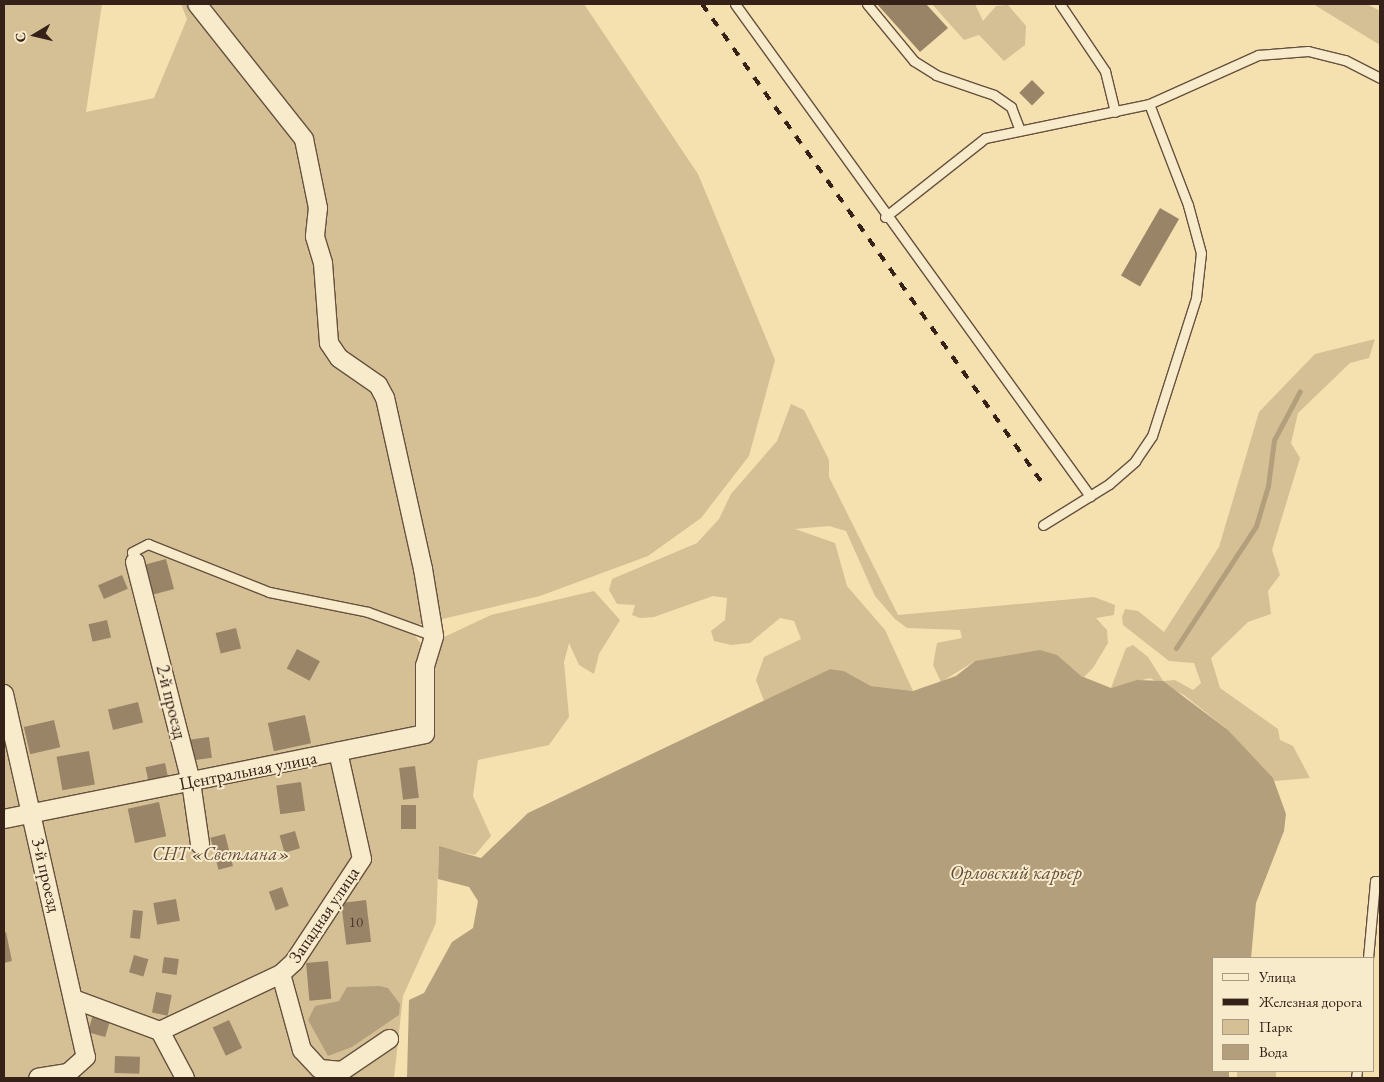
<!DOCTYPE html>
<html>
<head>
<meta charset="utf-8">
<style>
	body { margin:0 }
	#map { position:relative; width:1384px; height:1082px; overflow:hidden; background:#f5e0b0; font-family:"EB Garamond",serif }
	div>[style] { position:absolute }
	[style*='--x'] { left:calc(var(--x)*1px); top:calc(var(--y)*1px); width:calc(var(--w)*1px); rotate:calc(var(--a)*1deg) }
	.green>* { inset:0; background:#d5c096; transform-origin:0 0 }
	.water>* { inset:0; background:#b49f7d }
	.stream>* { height:5px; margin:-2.5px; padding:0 2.5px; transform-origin:2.5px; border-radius:2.5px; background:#b49f7d }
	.building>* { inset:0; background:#998468; transform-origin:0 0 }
	.roads { filter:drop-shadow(1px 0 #66513f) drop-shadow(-1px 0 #66513f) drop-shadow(0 1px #66513f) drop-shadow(0 -1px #66513f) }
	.service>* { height:9px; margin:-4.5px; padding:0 4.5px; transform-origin:4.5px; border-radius:4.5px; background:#f8ebcc }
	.minor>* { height:18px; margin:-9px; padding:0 9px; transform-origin:9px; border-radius:9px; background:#f8ebcc }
	.rail>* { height:4px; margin-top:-2px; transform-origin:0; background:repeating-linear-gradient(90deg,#362119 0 9px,transparent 0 18px) }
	span { translate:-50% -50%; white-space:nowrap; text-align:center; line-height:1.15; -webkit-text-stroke:4px #f8ebcc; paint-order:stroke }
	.number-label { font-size:15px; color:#4f3a2d }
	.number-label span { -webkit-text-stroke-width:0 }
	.street-label { font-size:18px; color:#362119 }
	.park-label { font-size:18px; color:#5e4938; font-style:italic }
	.water-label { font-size:19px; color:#624d3c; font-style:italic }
	.frame { position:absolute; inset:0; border:5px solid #362119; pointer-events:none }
	.legend { position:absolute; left:1212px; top:957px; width:162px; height:115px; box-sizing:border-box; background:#f8ebcc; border:1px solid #aa9a84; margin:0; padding:6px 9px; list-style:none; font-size:15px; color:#362119 }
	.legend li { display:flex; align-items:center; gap:10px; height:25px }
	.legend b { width:25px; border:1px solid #aa9a84 }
	.north { position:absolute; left:10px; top:10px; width:50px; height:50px; -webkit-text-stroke:4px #f8ebcc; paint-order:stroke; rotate:261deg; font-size:14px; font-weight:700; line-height:20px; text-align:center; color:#362119 }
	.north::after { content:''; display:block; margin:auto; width:18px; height:22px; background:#362119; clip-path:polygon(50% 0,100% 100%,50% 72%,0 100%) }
</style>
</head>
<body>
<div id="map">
	<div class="green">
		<div style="clip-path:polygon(4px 4px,102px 4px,86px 112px,154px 98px,187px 19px,181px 4px,584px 4px,698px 174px,775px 360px,749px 456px,701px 518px,648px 556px,540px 596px,409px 627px,423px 647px,491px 615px,594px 591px,620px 620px,599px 654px,594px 674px,579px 665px,569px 643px,564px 662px,569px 717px,549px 745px,478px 760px,473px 796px,491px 836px,475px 855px,439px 847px,436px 923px,403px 996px,394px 1078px,4px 1078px)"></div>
		<div style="clip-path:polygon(932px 4px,975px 4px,983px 21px,996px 6px,1008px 5px,1026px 26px,1025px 45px,1004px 61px,979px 35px,964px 40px)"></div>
		<div style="clip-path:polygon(1313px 4px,1367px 4px,1380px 11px,1380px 45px)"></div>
		<div style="clip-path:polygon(1375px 339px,1369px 358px,1350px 363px,1298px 413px,1291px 443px,1300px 458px,1272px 550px,1280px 575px,1268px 591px,1271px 614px,1248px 622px,1211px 658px,1220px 688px,1278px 729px,1280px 740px,1293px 746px,1310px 778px,1274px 781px,1228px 730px,1184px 695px,1150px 678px,1111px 688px,1126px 648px,1133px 645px,1148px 657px,1163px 681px,1175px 680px,1193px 690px,1201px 683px,1194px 663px,1169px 661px,1123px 625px,1122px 617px,1125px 609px,1138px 611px,1164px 632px,1219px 547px,1259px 412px,1315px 354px)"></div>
		<div style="clip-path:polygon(791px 404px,804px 410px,829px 460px,829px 477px,898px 615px,1094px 597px,1115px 605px,1114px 615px,1096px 618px,1107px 630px,1108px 643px,1093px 668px,1084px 677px,975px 661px,941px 682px,933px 665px,937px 643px,962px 638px,960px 630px,907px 628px,895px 619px,875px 596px,846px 531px,829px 526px,795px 529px,835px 543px,847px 586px,885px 630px,913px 691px,871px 686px,844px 671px,830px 669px,764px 701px,756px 680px,764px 657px,801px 639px,794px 621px,780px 618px,750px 643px,731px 645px,714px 641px,711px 631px,725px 620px,727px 598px,713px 596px,654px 617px,640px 618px,632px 615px,635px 605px,617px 604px,609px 590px,612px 579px,697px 543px,719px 519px,731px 494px,777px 441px)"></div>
		<div style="left:1237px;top:1071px;width:39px;height:7px"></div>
	</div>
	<div class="water">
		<div style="clip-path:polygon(1040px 650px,1057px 655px,1081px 676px,1111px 688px,1137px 680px,1163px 681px,1228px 730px,1273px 778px,1286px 814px,1284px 831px,1256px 903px,1251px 958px,1213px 958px,1213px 1071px,1229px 1071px,1229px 1078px,407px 1078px,409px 1000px,424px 993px,452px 942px,473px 928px,478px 901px,469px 887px,438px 879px,439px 846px,481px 858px,528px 813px,830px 669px,844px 671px,871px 686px,913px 691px,956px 676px,975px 661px)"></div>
		<div style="clip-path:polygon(379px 986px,388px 988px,400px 1004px,399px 1015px,352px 1047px,328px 1056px,308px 1020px,315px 1006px,339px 1001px,347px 987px)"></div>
	</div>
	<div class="stream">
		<div style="--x:1176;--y:648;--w:146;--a:-56.7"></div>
		<div style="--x:1256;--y:526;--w:42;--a:-73.3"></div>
		<div style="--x:1268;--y:486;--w:46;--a:-82.6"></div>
		<div style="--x:1274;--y:440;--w:55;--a:-62"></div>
	</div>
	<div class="building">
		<div style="clip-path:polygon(877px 4px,926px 4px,948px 28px,920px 52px)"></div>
		<div style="left:1032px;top:80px;width:18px;height:18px;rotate:45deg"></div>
		<div style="left:1160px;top:208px;width:22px;height:78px;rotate:30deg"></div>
		<div style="left:166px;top:559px;width:31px;height:25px;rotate:75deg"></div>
		<div style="left:122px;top:575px;width:15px;height:26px;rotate:67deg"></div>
		<div style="left:107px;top:620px;width:18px;height:19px;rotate:77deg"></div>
		<div style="left:236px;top:628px;width:21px;height:21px;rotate:76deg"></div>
		<div style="left:297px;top:649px;width:26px;height:22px;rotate:28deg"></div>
		<div style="left:138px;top:702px;width:21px;height:31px;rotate:76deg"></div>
		<div style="left:305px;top:715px;width:29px;height:38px;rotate:78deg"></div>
		<div style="left:54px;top:720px;width:28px;height:31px;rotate:77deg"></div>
		<div style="left:209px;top:737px;width:21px;height:20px;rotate:82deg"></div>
		<div style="left:89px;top:751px;width:34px;height:33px;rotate:80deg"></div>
		<div style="left:165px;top:763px;width:14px;height:20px;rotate:78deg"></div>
		<div style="left:415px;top:766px;width:32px;height:16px;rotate:83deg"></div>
		<div style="left:301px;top:782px;width:29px;height:25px;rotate:82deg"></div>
		<div style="left:159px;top:802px;width:35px;height:32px;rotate:78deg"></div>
		<div style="left:401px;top:805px;width:15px;height:24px"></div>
		<div style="left:295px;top:831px;width:18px;height:16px;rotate:74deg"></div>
		<div style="left:225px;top:834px;width:33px;height:15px;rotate:76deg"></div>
		<div style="left:282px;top:887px;width:20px;height:14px;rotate:70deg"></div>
		<div style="left:176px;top:899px;width:22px;height:23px;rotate:80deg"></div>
		<div style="left:366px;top:900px;width:42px;height:25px;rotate:83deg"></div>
		<div style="left:133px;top:910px;width:10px;height:28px;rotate:6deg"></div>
		<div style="clip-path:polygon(6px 932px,12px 961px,4px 963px,4px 933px)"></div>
		<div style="left:134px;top:955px;width:15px;height:18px;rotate:16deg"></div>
		<div style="left:164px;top:957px;width:15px;height:16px;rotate:8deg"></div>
		<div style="left:328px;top:961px;width:38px;height:22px;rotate:85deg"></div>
		<div style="left:156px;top:992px;width:16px;height:21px;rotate:11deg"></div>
		<div style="left:94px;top:1011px;width:18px;height:22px;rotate:16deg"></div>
		<div style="left:229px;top:1020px;width:31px;height:18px;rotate:65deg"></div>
		<div style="left:115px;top:1056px;width:25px;height:17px;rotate:2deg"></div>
	</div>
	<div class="roads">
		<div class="service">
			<div style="--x:735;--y:4;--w:607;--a:54.19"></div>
			<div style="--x:867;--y:4;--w:74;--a:50.5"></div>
			<div style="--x:914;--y:61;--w:26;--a:32"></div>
			<div style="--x:936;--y:75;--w:61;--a:19"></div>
			<div style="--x:994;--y:95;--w:21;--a:35"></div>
			<div style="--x:1011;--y:107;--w:22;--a:69"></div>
			<div style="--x:1060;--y:4;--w:81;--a:56.1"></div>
			<div style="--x:1105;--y:71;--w:42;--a:76.3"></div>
			<div style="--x:885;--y:217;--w:127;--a:-38.3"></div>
			<div style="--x:985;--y:138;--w:167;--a:-11.7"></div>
			<div style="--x:1149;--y:104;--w:120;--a:-24.2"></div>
			<div style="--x:1258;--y:55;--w:50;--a:-4.6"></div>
			<div style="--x:1308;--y:51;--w:38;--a:14"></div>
			<div style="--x:1345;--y:60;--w:39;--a:27"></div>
			<div style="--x:1043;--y:525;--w:78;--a:-31.8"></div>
			<div style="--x:1109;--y:484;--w:35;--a:-41"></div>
			<div style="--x:1135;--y:461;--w:30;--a:-56"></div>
			<div style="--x:1152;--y:436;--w:145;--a:-72.3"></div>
			<div style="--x:1196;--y:298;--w:45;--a:-83.7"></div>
			<div style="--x:1201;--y:253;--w:50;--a:-105.2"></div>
			<div style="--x:1188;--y:205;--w:108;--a:-111.1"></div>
			<div style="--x:135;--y:562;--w:10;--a:-107"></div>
			<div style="--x:132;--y:552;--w:18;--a:-27"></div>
			<div style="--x:148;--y:544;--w:130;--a:21.6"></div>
			<div style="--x:269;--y:592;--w:101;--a:11.4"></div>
			<div style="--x:368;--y:612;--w:70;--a:20"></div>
			<div style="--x:1368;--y:958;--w:77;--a:-84.8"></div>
			<div style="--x:1375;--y:881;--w:5;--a:0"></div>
			<div style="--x:1356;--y:1078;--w:7;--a:-82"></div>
		</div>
		<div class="minor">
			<div style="--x:135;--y:562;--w:227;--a:75.7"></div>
			<div style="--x:191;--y:782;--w:63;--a:81.7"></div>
			<div style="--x:4;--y:694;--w:372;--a:77.3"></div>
			<div style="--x:86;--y:1057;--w:24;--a:138"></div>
			<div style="--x:68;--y:1073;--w:30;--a:171"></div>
			<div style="--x:4;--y:819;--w:429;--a:-11.4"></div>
			<div style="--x:425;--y:734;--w:68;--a:-90"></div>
			<div style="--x:425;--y:666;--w:31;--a:-73"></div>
			<div style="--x:434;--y:636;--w:68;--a:-99.3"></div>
			<div style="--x:423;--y:569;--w:175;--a:-102.5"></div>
			<div style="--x:385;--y:398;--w:15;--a:-118"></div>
			<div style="--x:378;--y:385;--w:47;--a:-145.3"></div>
			<div style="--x:339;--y:358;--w:18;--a:-124"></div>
			<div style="--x:329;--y:343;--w:80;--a:-94.3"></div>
			<div style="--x:323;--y:263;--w:28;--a:-107"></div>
			<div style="--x:315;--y:236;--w:28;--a:-84"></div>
			<div style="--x:318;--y:208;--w:70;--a:-101.5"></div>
			<div style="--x:304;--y:139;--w:172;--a:-128.4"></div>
			<div style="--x:281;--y:974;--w:79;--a:74.6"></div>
			<div style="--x:302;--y:1050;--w:26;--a:47"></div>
			<div style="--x:320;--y:1069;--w:22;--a:5"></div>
			<div style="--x:342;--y:1071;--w:57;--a:-34.2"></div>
			<div style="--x:76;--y:1000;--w:90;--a:20.3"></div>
			<div style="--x:160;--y:1031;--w:134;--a:-25.2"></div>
			<div style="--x:281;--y:974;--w:18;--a:-43"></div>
			<div style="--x:294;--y:962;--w:123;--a:-56.6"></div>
			<div style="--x:362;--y:859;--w:110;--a:-102.6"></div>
			<div style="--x:160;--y:1031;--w:53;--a:62"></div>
		</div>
	</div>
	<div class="rail">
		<div style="--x:702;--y:4;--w:589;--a:54.61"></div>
	</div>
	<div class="number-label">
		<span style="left:356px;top:922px">10</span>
	</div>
	<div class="street-label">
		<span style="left:171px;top:702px;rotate:76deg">2-й проезд</span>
		<span style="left:248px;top:771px;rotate:-11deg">Центральная улица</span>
		<span style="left:46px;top:875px;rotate:77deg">3-й проезд</span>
		<span style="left:324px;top:915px;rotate:-56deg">Западная улица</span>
	</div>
	<div class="park-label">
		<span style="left:221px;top:854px">СНТ «Светлана»</span>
	</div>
	<div class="water-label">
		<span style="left:1016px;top:873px">Орловский карьер</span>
	</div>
	<div class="frame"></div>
	<ul class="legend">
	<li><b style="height:6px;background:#f8ebcc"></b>Улица</li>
	<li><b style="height:6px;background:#362119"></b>Железная дорога</li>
	<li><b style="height:14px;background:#d5c096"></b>Парк</li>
	<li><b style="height:14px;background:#b49f7d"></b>Вода</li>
	</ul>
	<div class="north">С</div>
</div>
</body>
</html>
